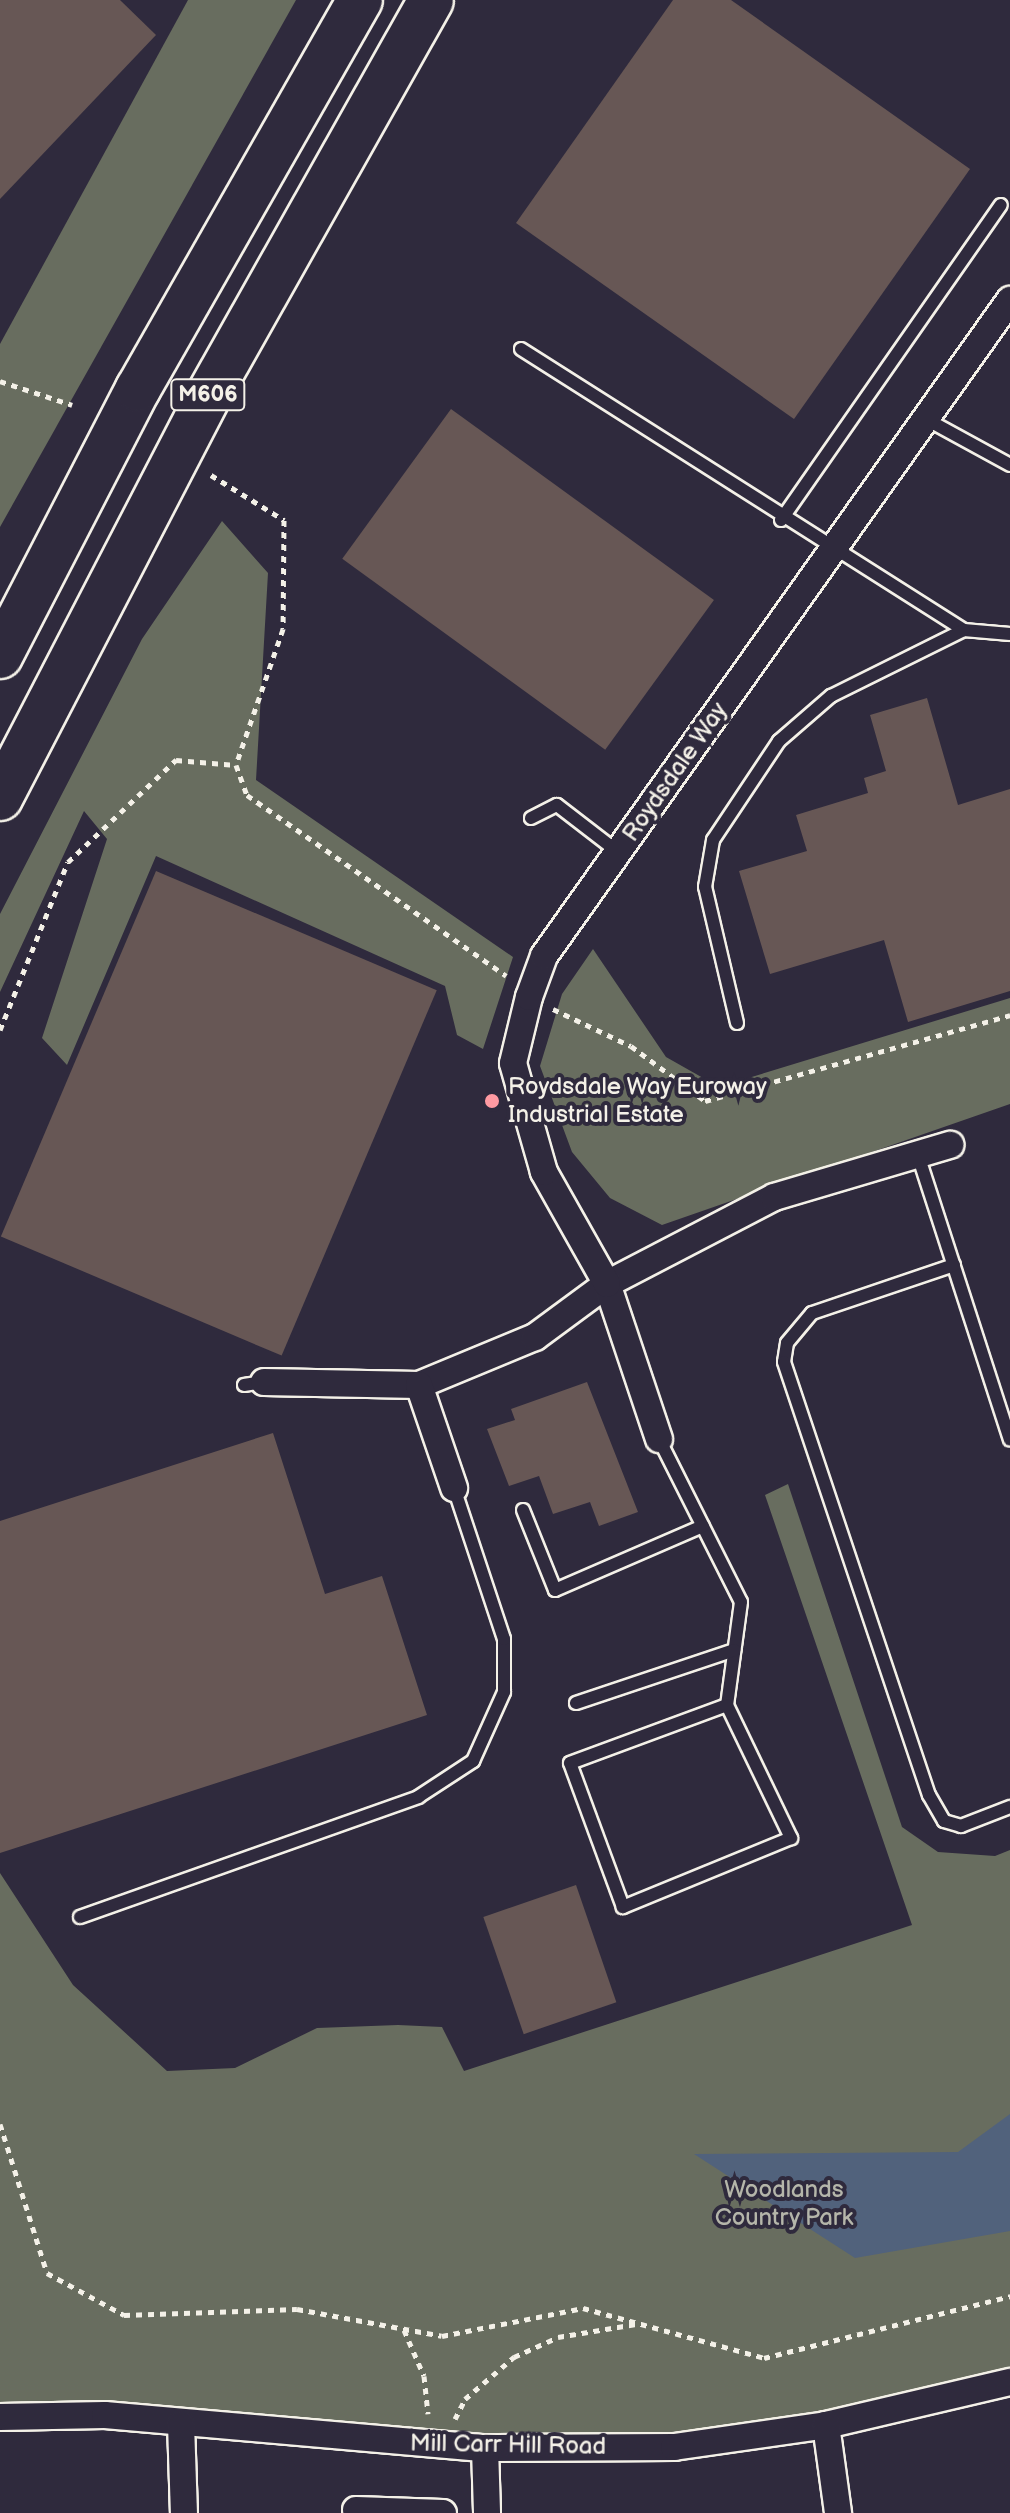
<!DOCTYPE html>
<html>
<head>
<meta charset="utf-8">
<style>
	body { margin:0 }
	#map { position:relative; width:1010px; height:2513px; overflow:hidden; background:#2f2a3d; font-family:"Balsamiq Sans",sans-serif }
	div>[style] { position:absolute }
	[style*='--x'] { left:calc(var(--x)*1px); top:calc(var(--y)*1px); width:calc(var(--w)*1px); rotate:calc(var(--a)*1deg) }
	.green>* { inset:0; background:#686d5f }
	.water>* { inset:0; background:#51627c }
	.building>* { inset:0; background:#675755; transform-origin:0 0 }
	.path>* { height:5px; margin-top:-2.5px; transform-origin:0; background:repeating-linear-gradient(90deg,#f4f1e8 0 6px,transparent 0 12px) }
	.roads { filter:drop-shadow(2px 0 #f4f1e8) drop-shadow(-2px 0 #f4f1e8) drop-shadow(0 2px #f4f1e8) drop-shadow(0 -2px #f4f1e8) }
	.lane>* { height:12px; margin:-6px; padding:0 6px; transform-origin:6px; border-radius:6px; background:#2f2a3d }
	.street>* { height:26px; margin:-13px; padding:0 13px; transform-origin:13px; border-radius:13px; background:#2f2a3d }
	.highway>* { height:44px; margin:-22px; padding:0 22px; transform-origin:22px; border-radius:22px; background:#2f2a3d }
	.dots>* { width:22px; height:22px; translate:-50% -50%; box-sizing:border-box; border:4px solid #2f2a3d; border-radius:50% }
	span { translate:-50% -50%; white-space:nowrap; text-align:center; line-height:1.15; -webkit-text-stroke:8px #2f2a3d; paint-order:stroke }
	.shield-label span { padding:2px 6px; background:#2f2a3d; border:2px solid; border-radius:6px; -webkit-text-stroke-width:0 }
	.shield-label { font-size:22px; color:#f4f1e8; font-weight:700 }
	.street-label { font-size:24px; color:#f4f1e8 }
	.poi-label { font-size:24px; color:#f4f1e8 }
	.left { translate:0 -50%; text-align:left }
	.park-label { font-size:24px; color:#b5b6aa }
</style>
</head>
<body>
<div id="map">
	<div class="green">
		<div style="clip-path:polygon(188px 0,296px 0,0 527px,0 344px)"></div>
		<div style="clip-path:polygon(222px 521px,268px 573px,256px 780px,513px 957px,483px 1049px,457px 1035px,445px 986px,156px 856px,67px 1065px,42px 1038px,107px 839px,84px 811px,0 992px,0 914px,142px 639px)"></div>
		<div style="clip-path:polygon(593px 949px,666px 1057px,719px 1087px,1010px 998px,1010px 1104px,662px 1225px,610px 1198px,572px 1152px,540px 1066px,562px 994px)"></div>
		<div style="clip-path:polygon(788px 1484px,902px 1827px,938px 1852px,995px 1856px,1010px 1850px,1010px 2382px,674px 2447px,0 2417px,0 1873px,73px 1985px,167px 2071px,235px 2068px,317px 2028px,398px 2025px,442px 2027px,464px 2071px,912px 1925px,765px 1495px)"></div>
	</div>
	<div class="water">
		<div style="clip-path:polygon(1010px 2114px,1010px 2231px,855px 2258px,694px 2154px,958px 2152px)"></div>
	</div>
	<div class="building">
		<div style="clip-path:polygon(0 0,120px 0,156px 35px,0 199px)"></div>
		<div style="clip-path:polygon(673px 0,731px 0,970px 169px,794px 419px,516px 223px)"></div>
		<div style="left:451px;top:409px;width:325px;height:185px;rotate:36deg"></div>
		<div style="clip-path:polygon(927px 698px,958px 805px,1010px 789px,1010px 991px,908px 1022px,884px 940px,770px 974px,739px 871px,807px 851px,796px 815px,868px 793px,864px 778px,886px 771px,870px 715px)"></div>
		<div style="left:156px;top:871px;width:305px;height:397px;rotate:23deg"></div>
		<div style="clip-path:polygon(587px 1382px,638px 1512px,599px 1526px,590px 1502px,553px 1514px,539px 1476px,509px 1486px,487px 1429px,515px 1420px,511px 1409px)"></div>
		<div style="clip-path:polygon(273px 1433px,325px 1594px,382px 1576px,427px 1715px,0 1853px,0 1521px)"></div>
		<div style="left:576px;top:1885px;width:124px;height:98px;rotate:71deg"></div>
	</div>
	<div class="path">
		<div style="--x:0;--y:381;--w:76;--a:18.4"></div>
		<div style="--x:211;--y:475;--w:86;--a:31.7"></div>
		<div style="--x:284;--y:520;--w:109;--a:90.5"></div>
		<div style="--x:283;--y:629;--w:144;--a:109.1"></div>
		<div style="--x:236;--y:765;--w:32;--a:70"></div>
		<div style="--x:247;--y:795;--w:316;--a:34.9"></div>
		<div style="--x:553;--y:1009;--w:86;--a:25.4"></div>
		<div style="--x:631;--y:1046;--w:92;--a:36.6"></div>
		<div style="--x:705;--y:1101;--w:317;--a:-15.7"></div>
		<div style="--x:0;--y:1030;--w:181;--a:-68"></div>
		<div style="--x:68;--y:862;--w:149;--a:-43.4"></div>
		<div style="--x:176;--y:760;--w:60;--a:4.8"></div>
		<div style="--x:0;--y:2124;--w:156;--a:72.5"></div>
		<div style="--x:47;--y:2273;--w:88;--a:28.6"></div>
		<div style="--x:124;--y:2315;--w:173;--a:-2"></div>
		<div style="--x:297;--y:2309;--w:147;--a:10.5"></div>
		<div style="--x:442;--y:2336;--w:144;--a:-11.2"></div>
		<div style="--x:583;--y:2308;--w:188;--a:15.4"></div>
		<div style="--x:764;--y:2358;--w:254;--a:-14.1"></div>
		<div style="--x:404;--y:2330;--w:50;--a:66.5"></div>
		<div style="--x:424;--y:2376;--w:38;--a:84"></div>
		<div style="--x:455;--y:2419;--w:22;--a:-63"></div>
		<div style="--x:465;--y:2399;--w:65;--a:-40.6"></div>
		<div style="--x:514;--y:2357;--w:48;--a:-24.4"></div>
		<div style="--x:558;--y:2337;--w:79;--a:-9.5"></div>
	</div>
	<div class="roads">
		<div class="lane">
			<div style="--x:521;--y:349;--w:525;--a:32.39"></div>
			<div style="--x:964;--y:630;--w:46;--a:5"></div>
			<div style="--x:926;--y:419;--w:96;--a:28.7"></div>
			<div style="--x:781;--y:520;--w:384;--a:-55.1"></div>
			<div style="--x:531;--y:818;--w:29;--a:-27"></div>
			<div style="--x:557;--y:805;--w:77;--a:37.6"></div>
			<div style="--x:737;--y:1023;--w:140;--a:-103.2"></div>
			<div style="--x:705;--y:887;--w:48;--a:-80.3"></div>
			<div style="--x:713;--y:840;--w:119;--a:-56.3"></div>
			<div style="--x:779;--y:741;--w:69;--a:-40.9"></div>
			<div style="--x:831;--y:696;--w:148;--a:-26.4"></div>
			<div style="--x:918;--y:1155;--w:299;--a:72.1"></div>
			<div style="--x:954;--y:1265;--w:150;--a:161.3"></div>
			<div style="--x:812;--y:1313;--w:39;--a:130"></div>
			<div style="--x:787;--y:1343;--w:19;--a:99"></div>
			<div style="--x:784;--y:1362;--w:457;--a:71.5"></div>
			<div style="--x:929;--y:1795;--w:30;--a:60"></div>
			<div style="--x:944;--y:1821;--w:18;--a:16"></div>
			<div style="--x:961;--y:1826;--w:53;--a:-21.2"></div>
			<div style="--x:244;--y:1385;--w:20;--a:-9"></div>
			<div style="--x:659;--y:1439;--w:182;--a:63.3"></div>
			<div style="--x:741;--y:1602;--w:104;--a:97.7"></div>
			<div style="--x:727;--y:1705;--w:148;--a:64.3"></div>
			<div style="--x:791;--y:1838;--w:182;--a:157.7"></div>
			<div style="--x:623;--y:1907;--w:153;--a:-110.2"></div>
			<div style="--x:570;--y:1763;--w:167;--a:-20.3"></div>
			<div style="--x:523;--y:1510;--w:86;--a:68.2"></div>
			<div style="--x:555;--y:1590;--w:161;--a:-23.4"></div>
			<div style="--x:576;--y:1703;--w:167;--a:-18.5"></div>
			<div style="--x:80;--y:1917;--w:359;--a:-19.5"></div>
			<div style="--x:418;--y:1797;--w:66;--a:-33.2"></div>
			<div style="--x:473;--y:1761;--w:76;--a:-65.8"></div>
			<div style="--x:504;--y:1692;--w:53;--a:-90"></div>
			<div style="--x:504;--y:1639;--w:159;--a:-108.3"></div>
		</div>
		<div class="street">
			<div style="--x:264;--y:1382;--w:155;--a:1.1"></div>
			<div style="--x:419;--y:1385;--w:126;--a:-22.5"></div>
			<div style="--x:535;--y:1337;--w:89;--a:-36.4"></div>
			<div style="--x:607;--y:1284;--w:188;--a:-27.5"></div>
			<div style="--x:774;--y:1197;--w:184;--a:-16.5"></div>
			<div style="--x:419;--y:1385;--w:109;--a:71.2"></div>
			<div style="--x:659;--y:1439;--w:163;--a:-108.5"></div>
			<div style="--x:607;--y:1284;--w:129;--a:-119.4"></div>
			<div style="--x:544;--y:1172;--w:113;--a:-105.9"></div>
			<div style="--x:513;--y:1063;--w:68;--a:-76.4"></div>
			<div style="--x:529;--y:997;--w:44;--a:-69.9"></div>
			<div style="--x:544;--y:956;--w:805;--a:-54.61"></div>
			<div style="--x:0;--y:2417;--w:105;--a:-1.1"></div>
			<div style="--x:105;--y:2415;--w:381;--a:5"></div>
			<div style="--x:485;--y:2448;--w:189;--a:-0.3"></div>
			<div style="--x:674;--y:2447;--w:154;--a:-8.2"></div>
			<div style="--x:826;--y:2425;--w:189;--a:-13.2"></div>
			<div style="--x:181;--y:2424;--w:89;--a:88.1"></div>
			<div style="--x:826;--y:2425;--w:89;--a:82.2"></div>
			<div style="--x:485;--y:2448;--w:65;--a:88.2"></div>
			<div style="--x:356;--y:2510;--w:87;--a:2"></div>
		</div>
		<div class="highway">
			<div style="--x:0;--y:656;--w:301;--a:-62.7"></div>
			<div style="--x:138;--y:389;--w:448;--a:-60.3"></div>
			<div style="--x:0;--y:798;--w:453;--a:-62.6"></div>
			<div style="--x:208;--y:396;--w:454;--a:-60.6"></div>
		</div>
	</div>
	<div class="dots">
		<div style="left:492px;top:1101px;background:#ff9aa2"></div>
	</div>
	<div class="shield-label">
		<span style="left:208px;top:395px">M606</span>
	</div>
	<div class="street-label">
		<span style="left:675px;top:772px;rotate:-55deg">Roydsdale Way</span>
		<span style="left:508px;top:2445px;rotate:1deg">Mill Carr Hill Road</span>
	</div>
	<div class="poi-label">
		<span class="left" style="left:508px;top:1101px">Roydsdale Way Euroway<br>Industrial Estate</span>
	</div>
	<div class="park-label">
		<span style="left:784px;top:2204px">Woodlands<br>Country Park</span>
	</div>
</div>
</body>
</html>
